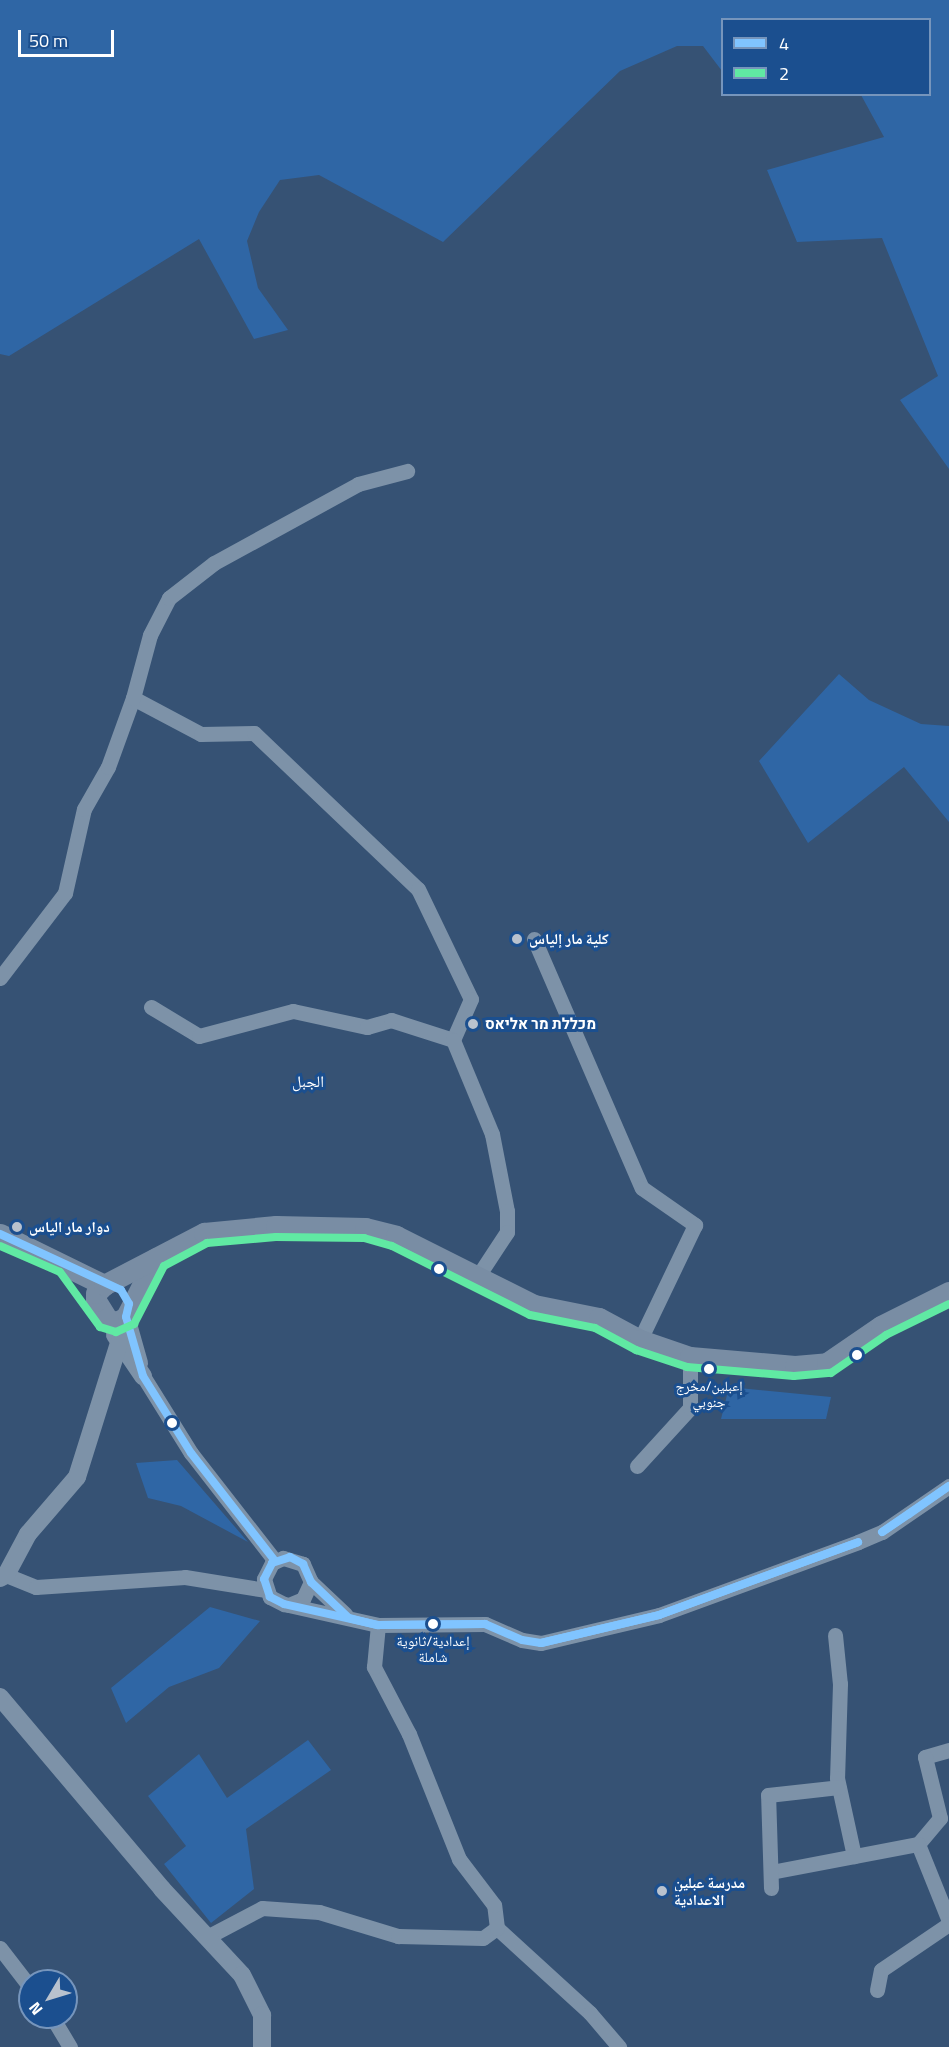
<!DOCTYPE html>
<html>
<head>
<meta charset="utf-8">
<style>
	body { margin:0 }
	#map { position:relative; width:949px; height:2047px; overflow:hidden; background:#365274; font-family:"Titillium Web","Noto Naskh Arabic",Heebo,sans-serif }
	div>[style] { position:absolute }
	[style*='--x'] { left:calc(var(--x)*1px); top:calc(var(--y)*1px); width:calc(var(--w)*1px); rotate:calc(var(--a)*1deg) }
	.green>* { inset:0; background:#2f66a5 }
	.minor>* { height:15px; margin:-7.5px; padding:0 7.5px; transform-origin:7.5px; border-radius:7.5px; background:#7d92a8 }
	.tertiary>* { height:18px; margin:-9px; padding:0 9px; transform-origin:9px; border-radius:9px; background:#7d92a8 }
	.secondary>* { height:21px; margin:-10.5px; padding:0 10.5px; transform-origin:10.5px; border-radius:10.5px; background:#798da4 }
	.bus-1>* { height:8px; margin:-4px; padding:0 4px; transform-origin:4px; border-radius:4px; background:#80c4ff }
	.bus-2>* { height:8px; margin:-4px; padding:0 4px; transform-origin:4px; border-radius:4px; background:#60e9a3 }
	.dots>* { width:16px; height:16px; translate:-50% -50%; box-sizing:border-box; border:3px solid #1b4f8f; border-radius:50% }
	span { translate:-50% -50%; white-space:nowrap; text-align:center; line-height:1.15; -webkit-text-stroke:6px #1b4f8f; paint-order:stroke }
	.bus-label { font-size:14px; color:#fff }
	.poi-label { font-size:15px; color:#fff; font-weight:700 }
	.left { translate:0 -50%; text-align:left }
	.neighbourhood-label { font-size:16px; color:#fff }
	.legend { position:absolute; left:721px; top:18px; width:210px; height:78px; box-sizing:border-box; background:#1b4f8f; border:2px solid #7695bc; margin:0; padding:8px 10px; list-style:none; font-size:18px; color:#fff }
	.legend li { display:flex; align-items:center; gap:12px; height:30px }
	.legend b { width:30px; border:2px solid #7695bc }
	.north { position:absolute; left:18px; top:1969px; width:60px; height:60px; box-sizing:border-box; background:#1b4f8f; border:2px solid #7695bc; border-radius:50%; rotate:232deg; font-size:16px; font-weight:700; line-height:24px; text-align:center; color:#fff }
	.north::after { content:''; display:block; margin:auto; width:21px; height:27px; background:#b9c2ce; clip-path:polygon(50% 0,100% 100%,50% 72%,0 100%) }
	.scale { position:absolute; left:18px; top:30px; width:96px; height:27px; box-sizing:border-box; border:3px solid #fff; border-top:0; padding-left:8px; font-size:18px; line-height:21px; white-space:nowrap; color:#fff; -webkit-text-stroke:4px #1b4f8f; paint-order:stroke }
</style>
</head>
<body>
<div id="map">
	<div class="green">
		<div style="clip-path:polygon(0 0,949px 0,949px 469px,900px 400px,938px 376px,882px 238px,797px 242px,767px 170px,884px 137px,861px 95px,930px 94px,930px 20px,722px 20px,722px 71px,703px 46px,677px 46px,620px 71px,443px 242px,319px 175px,280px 180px,259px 212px,247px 241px,258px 288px,288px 330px,254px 339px,199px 239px,9px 356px,0 354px)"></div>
		<div style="clip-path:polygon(839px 674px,869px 700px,921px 724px,949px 726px,949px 822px,904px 767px,808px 843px,759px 761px)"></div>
		<div style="clip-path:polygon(729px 1387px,831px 1397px,826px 1419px,721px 1419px)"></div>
		<div style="clip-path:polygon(177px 1460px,248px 1542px,181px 1506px,148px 1498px,136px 1463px)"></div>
		<div style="clip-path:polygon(210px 1607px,260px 1621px,219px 1668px,169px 1687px,126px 1723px,111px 1688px)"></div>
		<div style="clip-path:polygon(308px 1740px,331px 1770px,246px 1829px,254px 1889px,211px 1923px,164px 1864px,186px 1846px,148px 1796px,199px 1754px,227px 1798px)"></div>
	</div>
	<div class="minor">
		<div style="--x:133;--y:698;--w:77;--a:27.9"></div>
		<div style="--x:201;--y:734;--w:53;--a:-1.1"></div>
		<div style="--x:254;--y:733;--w:226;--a:43.6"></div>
		<div style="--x:418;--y:889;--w:122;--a:64.3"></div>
		<div style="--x:471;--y:999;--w:45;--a:113.7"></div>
		<div style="--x:534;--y:939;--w:271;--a:66.6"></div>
		<div style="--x:642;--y:1188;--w:65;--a:34.9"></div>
		<div style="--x:695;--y:1225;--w:127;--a:115.6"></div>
		<div style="--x:0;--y:978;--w:107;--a:-52.6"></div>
		<div style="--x:65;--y:893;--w:86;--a:-77.3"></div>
		<div style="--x:84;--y:809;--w:48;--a:-60.3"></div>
		<div style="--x:108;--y:767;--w:73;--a:-70.1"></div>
		<div style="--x:133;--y:698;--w:65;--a:-74.9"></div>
		<div style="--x:150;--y:635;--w:42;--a:-62.8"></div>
		<div style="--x:169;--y:598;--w:57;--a:-37.9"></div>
		<div style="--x:214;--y:563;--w:164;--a:-28.7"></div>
		<div style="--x:358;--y:484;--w:51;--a:-14.9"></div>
		<div style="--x:151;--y:1007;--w:56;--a:31.1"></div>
		<div style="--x:199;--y:1036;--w:97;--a:-14.9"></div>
		<div style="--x:293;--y:1011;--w:76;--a:12.2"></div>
		<div style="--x:367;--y:1027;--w:25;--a:-16"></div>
		<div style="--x:391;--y:1020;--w:65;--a:17.9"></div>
		<div style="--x:453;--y:1040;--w:102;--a:67.5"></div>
		<div style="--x:492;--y:1134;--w:78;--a:79"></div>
		<div style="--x:507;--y:1211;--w:21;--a:90"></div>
		<div style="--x:507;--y:1232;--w:56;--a:123.4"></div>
		<div style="--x:143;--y:1376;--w:91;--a:58.1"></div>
		<div style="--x:191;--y:1453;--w:137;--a:52.1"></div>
		<div style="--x:637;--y:1466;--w:79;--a:-47.6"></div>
		<div style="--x:690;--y:1408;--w:51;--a:-90"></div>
		<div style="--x:6;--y:1575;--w:32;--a:22"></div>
		<div style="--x:36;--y:1587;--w:149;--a:-3.8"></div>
		<div style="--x:185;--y:1577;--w:81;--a:9.2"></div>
		<div style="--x:311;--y:1582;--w:47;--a:43.3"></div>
		<div style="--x:289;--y:1605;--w:15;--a:-23"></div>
		<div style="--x:303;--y:1599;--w:19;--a:-65"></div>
		<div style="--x:311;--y:1582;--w:20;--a:-114"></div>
		<div style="--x:303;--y:1564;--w:21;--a:-163"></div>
		<div style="--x:283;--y:1558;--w:12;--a:156"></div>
		<div style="--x:272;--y:1563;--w:18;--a:117"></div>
		<div style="--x:264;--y:1579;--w:19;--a:72"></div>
		<div style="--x:270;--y:1597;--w:16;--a:27"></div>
		<div style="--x:284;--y:1604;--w:96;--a:12.6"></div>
		<div style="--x:378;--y:1625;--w:107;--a:-0.5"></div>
		<div style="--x:485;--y:1624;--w:40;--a:23.4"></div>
		<div style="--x:522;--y:1640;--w:19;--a:9"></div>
		<div style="--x:541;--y:1643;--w:121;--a:-13.3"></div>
		<div style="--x:659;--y:1615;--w:212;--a:-20.1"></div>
		<div style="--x:858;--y:1542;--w:26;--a:-23"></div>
		<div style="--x:882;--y:1532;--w:81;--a:-34.5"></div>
		<div style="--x:835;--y:1635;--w:49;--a:84.2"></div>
		<div style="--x:840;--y:1684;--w:94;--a:91.8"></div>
		<div style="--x:837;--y:1778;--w:80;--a:77.7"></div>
		<div style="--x:949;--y:1750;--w:25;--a:164"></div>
		<div style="--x:925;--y:1757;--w:63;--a:76.2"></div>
		<div style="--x:940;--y:1818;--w:34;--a:130"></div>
		<div style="--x:918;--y:1844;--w:83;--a:68.1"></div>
		<div style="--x:771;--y:1872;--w:150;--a:-10.8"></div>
		<div style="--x:771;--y:1888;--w:93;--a:-91.8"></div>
		<div style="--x:768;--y:1795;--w:71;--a:-6.4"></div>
		<div style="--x:497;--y:1928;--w:126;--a:42.4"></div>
		<div style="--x:590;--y:2013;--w:45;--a:49.5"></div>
		<div style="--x:209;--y:1936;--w:60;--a:-27.8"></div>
		<div style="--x:262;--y:1908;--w:57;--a:4"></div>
		<div style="--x:319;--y:1912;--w:83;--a:16.9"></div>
		<div style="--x:398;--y:1936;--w:85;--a:1.3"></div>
		<div style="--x:483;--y:1938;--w:17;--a:-36"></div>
		<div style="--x:497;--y:1928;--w:23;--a:-97"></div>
		<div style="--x:494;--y:1905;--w:58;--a:-127.3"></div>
		<div style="--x:459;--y:1859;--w:135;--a:-111.8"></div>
		<div style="--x:409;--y:1734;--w:76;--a:-117.6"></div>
		<div style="--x:374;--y:1667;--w:42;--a:-84.6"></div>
		<div style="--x:0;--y:1948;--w:49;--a:52.4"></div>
		<div style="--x:877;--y:1990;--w:20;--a:-79"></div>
		<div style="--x:881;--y:1970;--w:82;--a:-34.1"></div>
		<div style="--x:52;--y:2017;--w:35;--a:59"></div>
	</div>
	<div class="tertiary">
		<div style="--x:126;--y:1317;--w:48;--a:74.2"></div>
		<div style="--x:115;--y:1335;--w:50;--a:55.7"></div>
		<div style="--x:0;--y:1578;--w:7;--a:-27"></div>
		<div style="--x:6;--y:1575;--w:47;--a:-61.8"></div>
		<div style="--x:28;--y:1534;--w:75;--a:-49.3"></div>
		<div style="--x:77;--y:1477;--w:140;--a:-72.6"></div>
		<div style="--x:0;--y:1697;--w:251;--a:49.8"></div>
		<div style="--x:162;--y:1889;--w:117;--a:47.1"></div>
		<div style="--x:242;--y:1975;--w:45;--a:63.4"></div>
		<div style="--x:262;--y:2015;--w:32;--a:90"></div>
	</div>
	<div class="secondary">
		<div style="--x:0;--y:1234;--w:116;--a:26.1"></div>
		<div style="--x:156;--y:1258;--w:66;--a:117"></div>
		<div style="--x:126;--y:1317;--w:10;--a:151"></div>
		<div style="--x:117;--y:1322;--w:9;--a:-167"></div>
		<div style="--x:108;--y:1320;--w:22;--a:-122"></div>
		<div style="--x:96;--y:1301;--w:8;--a:-90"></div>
		<div style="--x:96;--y:1293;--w:11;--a:-45"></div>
		<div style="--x:104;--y:1285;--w:113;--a:-27.5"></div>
		<div style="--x:204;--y:1233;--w:72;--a:-5.6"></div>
		<div style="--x:276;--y:1226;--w:89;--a:1.3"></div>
		<div style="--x:365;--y:1228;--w:32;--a:14"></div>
		<div style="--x:396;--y:1236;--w:154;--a:26.6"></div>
		<div style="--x:534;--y:1305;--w:66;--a:11.3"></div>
		<div style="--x:599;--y:1318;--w:47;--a:28.2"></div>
		<div style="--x:640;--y:1340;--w:53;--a:18.8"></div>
		<div style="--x:690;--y:1357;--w:105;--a:4.9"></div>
		<div style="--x:795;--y:1366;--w:32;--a:-5"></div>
		<div style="--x:827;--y:1363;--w:65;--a:-34.4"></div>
		<div style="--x:881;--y:1326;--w:76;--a:-26.6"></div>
	</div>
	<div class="bus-1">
		<div style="--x:0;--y:1234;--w:133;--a:24.8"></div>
		<div style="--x:121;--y:1290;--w:16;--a:60"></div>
		<div style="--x:129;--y:1304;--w:13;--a:103"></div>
		<div style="--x:126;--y:1317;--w:61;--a:73.9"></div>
		<div style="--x:143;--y:1376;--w:91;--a:58.1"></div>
		<div style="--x:191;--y:1453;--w:137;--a:52.1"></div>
		<div style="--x:949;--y:1486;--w:49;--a:145"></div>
		<div style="--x:909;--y:1514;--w:32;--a:146"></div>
		<div style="--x:882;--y:1532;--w:81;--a:-34.5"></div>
		<div style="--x:290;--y:1557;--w:15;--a:28"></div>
		<div style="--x:303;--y:1564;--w:20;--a:66"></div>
		<div style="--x:311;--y:1582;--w:52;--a:43.5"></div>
		<div style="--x:349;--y:1618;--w:30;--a:14"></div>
		<div style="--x:378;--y:1625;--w:96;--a:-167.4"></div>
		<div style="--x:284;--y:1604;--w:16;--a:-153"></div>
		<div style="--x:270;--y:1597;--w:19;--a:-108"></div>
		<div style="--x:264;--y:1579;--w:18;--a:-63"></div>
		<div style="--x:272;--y:1563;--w:19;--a:-18"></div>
		<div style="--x:659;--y:1615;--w:212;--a:-20.1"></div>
		<div style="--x:659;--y:1615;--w:212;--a:-20.1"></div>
		<div style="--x:485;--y:1624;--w:40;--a:23.4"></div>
		<div style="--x:522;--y:1640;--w:19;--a:9"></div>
		<div style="--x:378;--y:1625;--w:107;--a:-0.5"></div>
		<div style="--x:378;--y:1625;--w:107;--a:-0.5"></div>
		<div style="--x:541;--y:1643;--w:121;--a:-13.3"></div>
		<div style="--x:541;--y:1643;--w:121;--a:-13.3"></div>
	</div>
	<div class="bus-2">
		<div style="--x:0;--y:1246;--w:65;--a:23.4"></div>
		<div style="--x:60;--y:1272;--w:68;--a:54"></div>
		<div style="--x:100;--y:1327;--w:17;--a:17"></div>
		<div style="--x:116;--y:1332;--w:20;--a:-24"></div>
		<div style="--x:134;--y:1324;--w:65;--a:-62.7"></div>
		<div style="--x:164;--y:1266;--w:49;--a:-28.1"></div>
		<div style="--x:207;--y:1243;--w:69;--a:-5"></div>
		<div style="--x:276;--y:1237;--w:88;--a:0.7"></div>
		<div style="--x:364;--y:1238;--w:29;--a:16"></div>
		<div style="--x:392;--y:1246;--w:154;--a:26.6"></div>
		<div style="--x:530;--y:1315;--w:66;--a:11.3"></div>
		<div style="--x:595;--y:1328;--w:47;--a:28.2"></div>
		<div style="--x:636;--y:1350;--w:54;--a:18.4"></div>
		<div style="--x:687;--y:1367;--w:107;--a:4.8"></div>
		<div style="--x:794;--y:1376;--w:37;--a:-5"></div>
		<div style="--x:831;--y:1373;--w:67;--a:-34.6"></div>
		<div style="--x:886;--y:1335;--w:70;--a:-26.2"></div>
	</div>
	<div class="dots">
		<div style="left:517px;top:939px;background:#b9c2ce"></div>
		<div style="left:473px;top:1024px;background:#b9c2ce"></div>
		<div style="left:17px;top:1227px;background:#b9c2ce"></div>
		<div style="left:439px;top:1269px;background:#fff"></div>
		<div style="left:857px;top:1355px;background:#fff"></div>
		<div style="left:709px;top:1369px;background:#fff"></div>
		<div style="left:172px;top:1423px;background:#fff"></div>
		<div style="left:433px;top:1624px;background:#fff"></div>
		<div style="left:662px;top:1891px;background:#b9c2ce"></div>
	</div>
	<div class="bus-label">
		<span style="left:709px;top:1394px">إعبلين/مخرج<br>جنوبي</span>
		<span style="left:433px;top:1649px">إعدادية/ثانوية<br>شاملة</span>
	</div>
	<div class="poi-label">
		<span class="left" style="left:529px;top:939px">كلية مار إلياس</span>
		<span class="left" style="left:485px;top:1024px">מכללת מר אליאס</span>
		<span class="left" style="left:29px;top:1227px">دوار مار الياس</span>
		<span class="left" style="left:674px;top:1891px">مدرسة عبلين<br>الاعدادية</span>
	</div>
	<div class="neighbourhood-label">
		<span style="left:308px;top:1081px">الجبل</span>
	</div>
	<ul class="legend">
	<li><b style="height:8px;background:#80c4ff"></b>4</li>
	<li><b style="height:8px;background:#60e9a3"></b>2</li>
	</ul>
	<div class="north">N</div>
	<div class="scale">50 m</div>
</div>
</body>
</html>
